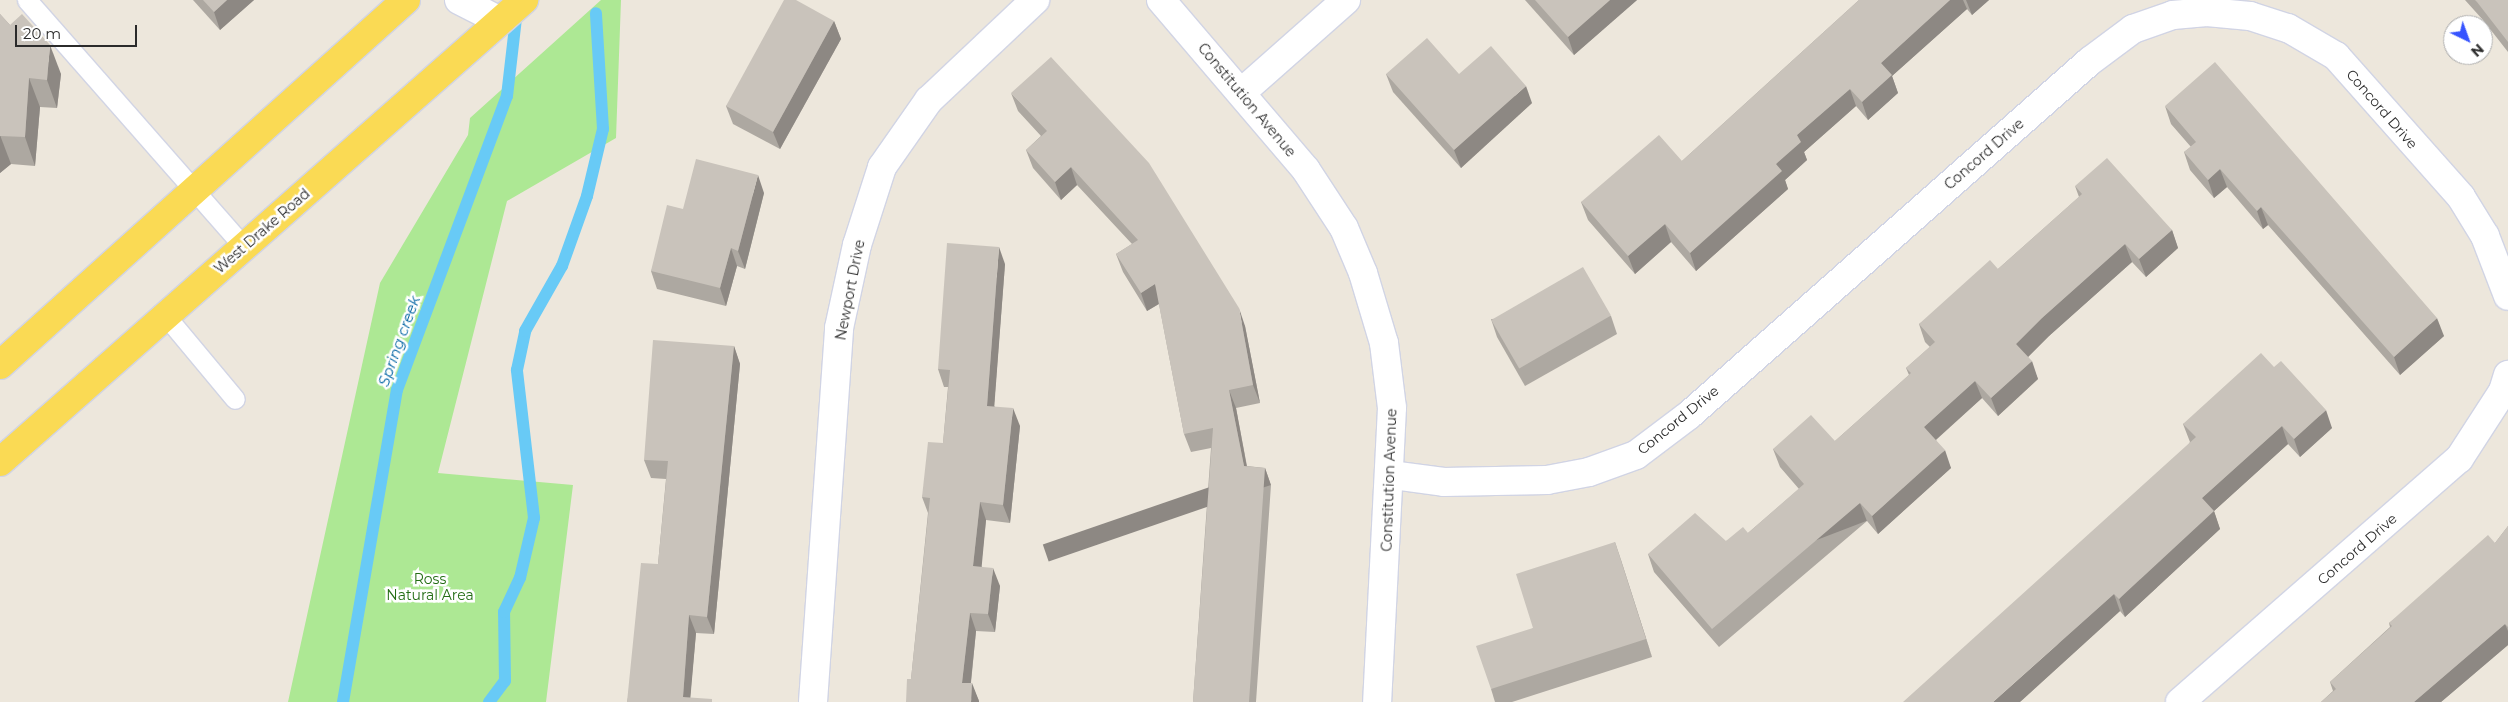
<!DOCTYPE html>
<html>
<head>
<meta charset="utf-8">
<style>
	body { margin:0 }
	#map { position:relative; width:2508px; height:702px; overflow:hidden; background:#ede7dc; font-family:Montserrat,sans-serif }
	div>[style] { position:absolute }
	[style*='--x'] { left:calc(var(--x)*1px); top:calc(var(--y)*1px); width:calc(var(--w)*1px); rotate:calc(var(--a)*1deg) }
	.green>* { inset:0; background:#ade894 }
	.stream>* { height:12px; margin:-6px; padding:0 6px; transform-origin:6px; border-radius:6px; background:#68caf6 }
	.roads { filter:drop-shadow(1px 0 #d1d4e4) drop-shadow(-1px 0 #d1d4e4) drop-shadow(0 1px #d1d4e4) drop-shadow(0 -1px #d1d4e4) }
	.service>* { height:19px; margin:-9.5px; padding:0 9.5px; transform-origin:9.5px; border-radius:9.5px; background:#fff }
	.minor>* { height:28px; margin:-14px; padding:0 14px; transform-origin:14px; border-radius:14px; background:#fff }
	.primary>* { height:28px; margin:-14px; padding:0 14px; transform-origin:14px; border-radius:14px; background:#fada54 }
	.wall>* { inset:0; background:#ada8a1 }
	.shaded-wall>* { inset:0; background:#8d8883; transform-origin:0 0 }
	.building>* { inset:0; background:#c9c3bb; transform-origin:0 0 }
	span { translate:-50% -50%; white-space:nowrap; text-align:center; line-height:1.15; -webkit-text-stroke:5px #fff; paint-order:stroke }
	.street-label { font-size:14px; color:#2b2b2b }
	.park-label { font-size:14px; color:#246d15 }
	.water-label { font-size:15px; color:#0566a4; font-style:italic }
	.north { position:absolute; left:2443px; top:15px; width:50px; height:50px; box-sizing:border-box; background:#fff; border:1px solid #aaa; border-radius:50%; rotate:138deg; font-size:14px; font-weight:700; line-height:20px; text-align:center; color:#2b2b2b }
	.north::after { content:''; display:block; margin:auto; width:18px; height:22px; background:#3754ff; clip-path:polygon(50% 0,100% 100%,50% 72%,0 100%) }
	.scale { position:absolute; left:15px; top:25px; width:122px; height:22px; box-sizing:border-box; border:2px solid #2b2b2b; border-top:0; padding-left:6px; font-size:15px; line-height:18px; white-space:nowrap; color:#2b2b2b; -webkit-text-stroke:4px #fff; paint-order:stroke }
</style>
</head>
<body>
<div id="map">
	<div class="green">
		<div style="clip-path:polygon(601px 0,621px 0,616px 138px,507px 201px,438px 473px,573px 485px,546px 702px,288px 702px,380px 283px,468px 135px,470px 118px)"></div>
	</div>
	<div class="stream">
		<div style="--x:343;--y:702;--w:317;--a:-80.2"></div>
		<div style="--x:397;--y:390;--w:314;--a:-69.5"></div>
		<div style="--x:507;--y:96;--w:87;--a:-83.4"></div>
		<div style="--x:489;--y:702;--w:26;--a:-53"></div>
		<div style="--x:505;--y:681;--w:69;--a:-90.8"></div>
		<div style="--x:504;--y:612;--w:38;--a:-65"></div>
		<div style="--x:520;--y:578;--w:62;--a:-76.9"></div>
		<div style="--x:534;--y:518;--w:149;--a:-96.6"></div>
		<div style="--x:517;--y:370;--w:40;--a:-78"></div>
		<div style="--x:525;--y:331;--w:75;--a:-60.4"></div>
		<div style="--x:562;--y:266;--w:74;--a:-70.3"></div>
		<div style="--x:587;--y:196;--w:69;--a:-76.6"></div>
		<div style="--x:603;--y:129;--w:116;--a:-93.5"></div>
	</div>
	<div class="roads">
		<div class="service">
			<div style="--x:27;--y:0;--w:329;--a:48.7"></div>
			<div style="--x:165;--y:315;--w:109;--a:50.2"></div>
		</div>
		<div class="minor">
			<div style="--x:459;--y:0;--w:46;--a:27.1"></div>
			<div style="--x:1161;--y:0;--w:223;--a:49.5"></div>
			<div style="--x:1306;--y:170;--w:69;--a:56.8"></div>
			<div style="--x:1344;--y:228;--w:49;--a:67.1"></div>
			<div style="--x:1363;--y:273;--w:73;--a:73.3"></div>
			<div style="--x:1384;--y:343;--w:65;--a:83"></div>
			<div style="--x:1392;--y:408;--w:294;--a:92.9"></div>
			<div style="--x:1242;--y:92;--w:139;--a:-41.5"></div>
			<div style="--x:1392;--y:475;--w:52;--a:7.7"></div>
			<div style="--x:1444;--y:482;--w:103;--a:-1.1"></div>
			<div style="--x:1547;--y:480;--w:43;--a:-10.8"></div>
			<div style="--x:1589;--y:472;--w:50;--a:-19.9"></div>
			<div style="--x:1636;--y:455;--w:66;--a:-37"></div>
			<div style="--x:1689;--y:415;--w:535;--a:-41.44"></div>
			<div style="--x:2090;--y:61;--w:54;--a:-36.7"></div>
			<div style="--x:2133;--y:29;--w:42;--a:-19.3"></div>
			<div style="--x:2173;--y:15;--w:34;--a:-5"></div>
			<div style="--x:2207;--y:12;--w:43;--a:5.3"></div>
			<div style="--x:2250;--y:16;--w:40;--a:18"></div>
			<div style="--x:2288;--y:28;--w:56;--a:30.3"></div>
			<div style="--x:2336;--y:56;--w:188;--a:48.4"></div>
			<div style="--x:2461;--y:197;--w:46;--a:58.4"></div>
			<div style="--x:2485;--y:236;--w:64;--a:69"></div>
			<div style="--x:813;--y:702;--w:375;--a:-86"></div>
			<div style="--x:839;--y:328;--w:85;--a:-77.8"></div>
			<div style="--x:857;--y:245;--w:82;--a:-72.2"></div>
			<div style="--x:882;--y:167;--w:82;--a:-55"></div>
			<div style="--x:929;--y:100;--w:146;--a:-43.3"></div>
			<div style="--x:2180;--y:702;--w:370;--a:-41.1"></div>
			<div style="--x:2459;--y:459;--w:81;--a:-57.1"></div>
			<div style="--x:2503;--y:391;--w:17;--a:-73"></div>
		</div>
		<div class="primary">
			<div style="--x:0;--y:365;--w:546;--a:-41.96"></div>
			<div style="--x:0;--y:462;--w:699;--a:-41.4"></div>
		</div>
	</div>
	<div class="wall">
		<div style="clip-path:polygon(193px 0,254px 0,220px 30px)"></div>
		<div style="clip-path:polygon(1525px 0,1637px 0,1574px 55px)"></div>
		<div style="clip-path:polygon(1859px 0,1989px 0,1972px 15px,1967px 9px,1892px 76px,1898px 93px,1868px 120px,1856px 106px,1804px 152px,1807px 160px,1785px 180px,1788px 189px,1696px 271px,1671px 242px,1635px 274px,1588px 220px,1581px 202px,1682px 161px)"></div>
		<div style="clip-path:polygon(2465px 0,2508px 0,2508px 52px,2483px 20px)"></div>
		<div style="clip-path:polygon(0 14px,10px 25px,61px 74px,57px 108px,40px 107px,35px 166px,11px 164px,0 173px)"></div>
		<div style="clip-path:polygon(834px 21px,841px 39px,780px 149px,733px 124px,726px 106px)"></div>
		<div style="clip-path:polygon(1386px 74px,1459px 74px,1532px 103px,1461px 168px,1393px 92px)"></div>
		<div style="clip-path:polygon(1011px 93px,1245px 326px,1260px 403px,1236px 408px,1247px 466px,1265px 468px,1271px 485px,1256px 702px,1193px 702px,1211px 448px,1191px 452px,1184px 434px,1159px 304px,1147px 311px,1123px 272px,1116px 254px,1132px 244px,1077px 185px,1061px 200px,1033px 168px,1026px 150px,1041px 136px,1018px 111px)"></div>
		<div style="clip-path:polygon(2165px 106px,2444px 336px,2400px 375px,2268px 225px,2263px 229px,2227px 187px,2214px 198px,2190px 170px,2184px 152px,2191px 147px,2171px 124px)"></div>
		<div style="clip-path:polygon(2075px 186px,2172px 230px,2178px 248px,2146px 277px,2132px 262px,2049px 336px,2028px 357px,2038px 379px,1998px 416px,1982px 398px,1936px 440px,1951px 468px,1878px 534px,1867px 521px,1719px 647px,1654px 572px,1648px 554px,1726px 541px,1748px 533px,1799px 489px,1780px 467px,1773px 449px,1835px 441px,1909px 375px,1906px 368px,1930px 347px,1925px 342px,1919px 324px,1998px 269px,2079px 197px)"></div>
		<div style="clip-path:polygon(764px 193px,745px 269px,737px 266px,726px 306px,657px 289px,651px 271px,683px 209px)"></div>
		<div style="clip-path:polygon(1005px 264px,994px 406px,1020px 426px,1010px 523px,986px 520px,981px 566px,1000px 586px,995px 632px,976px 631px,971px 683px,979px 701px,911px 679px,928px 513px,922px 497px,943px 443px,948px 387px,944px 387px,938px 369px)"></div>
		<div style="clip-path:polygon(1611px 316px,1617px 334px,1525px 386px,1497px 337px,1491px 319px)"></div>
		<div style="clip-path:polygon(734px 346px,740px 364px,714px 634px,696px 633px,690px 697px,627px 702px,658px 564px,666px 479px,651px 478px,644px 460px)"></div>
		<div style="clip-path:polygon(2274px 367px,2332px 428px,2300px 457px,2288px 444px,2214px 511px,2220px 529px,2125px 617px,2120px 611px,2020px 702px,2190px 442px,2183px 424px)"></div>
		<div style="clip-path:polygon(2508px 526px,2508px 645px,2441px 702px,2321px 702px,2333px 691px,2330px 682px,2390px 627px,2389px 623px,2495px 543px)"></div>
		<div style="clip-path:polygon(1615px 542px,1652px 657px,1512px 702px,1495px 702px,1491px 689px,1533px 628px)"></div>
	</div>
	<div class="shaded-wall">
		<div style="clip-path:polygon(227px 0,254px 0,220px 30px,214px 12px)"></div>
		<div style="clip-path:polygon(1610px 0,1637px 0,1574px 55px,1568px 37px)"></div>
		<div style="clip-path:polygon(1950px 0,1963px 0,1967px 9px,1892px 76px,1898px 93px,1868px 120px,1862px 102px,1881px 63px)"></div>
		<div style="clip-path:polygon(1966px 0,1989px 0,1972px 15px)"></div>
		<div style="clip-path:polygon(834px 21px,841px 39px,780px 149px,773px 132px)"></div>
		<div style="clip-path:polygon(50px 45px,61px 74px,57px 108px,47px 80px)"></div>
		<div style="clip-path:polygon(29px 78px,40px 107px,35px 166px,25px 137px)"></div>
		<div style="clip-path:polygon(1526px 86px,1532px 103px,1461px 168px,1454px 150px)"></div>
		<div style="clip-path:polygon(1850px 89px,1856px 106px,1804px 152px,1807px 160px,1785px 180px,1788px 189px,1696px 271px,1690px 253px,1776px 164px,1797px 135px)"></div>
		<div style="clip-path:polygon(0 135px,11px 164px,0 173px)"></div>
		<div style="clip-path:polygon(1071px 167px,1077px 185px,1061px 200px,1055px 182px)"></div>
		<div style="clip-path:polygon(2220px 169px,2227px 187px,2214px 198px,2208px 180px)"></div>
		<div style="clip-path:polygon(758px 175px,764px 193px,745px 269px,738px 251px)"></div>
		<div style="clip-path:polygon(2261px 207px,2268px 225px,2263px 229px,2257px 211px)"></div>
		<div style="clip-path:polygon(1665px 224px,1671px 242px,1635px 274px,1628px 256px)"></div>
		<div style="clip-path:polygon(2172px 230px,2178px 248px,2146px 277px,2139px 259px)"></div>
		<div style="clip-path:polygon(2125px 244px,2132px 262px,2049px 336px,2023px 362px,2016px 344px,2042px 318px)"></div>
		<div style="clip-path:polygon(999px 247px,1005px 264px,993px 423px,987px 406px)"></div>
		<div style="clip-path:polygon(731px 248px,737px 266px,726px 306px,720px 288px)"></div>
		<div style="clip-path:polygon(1155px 284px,1162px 302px,1147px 311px,1141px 293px)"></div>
		<div style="clip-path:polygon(1239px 308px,1245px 326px,1260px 403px,1253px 385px)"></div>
		<div style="clip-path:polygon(2437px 318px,2444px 336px,2400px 375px,2394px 357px)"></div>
		<div style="clip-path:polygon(734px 346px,740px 364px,714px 634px,707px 617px)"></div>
		<div style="clip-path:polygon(2032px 361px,2038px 379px,1998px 416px,1991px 398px)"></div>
		<div style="clip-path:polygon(1975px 381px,1982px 398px,1930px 445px,1924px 427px)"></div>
		<div style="clip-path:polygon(1229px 390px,1236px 408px,1250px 484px,1244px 466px)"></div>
		<div style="clip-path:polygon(1013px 408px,1020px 426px,1010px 523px,1003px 505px)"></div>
		<div style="clip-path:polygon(2326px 410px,2332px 428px,2300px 457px,2294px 439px)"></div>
		<div style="clip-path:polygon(2282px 426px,2288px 444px,2214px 511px,2220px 529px,2125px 617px,2119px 599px,2202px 498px)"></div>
		<div style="clip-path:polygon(1945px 450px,1951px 468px,1878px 534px,1872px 516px)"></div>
		<div style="left:1265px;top:468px;width:18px;height:235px;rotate:71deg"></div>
		<div style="clip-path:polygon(980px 502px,986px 520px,980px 584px,973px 566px)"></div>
		<div style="left:1860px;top:503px;width:19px;height:194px;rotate:69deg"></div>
		<div style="clip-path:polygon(1615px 542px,1621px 560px,1652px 657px,1646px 639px)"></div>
		<div style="clip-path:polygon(993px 568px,1000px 586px,995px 632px,988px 614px)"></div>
		<div style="clip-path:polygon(2114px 594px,2120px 611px,2020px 702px,1993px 702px)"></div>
		<div style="clip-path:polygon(970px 613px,976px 631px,969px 700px,962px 683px)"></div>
		<div style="clip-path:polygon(689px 615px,696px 633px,690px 702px,683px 697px)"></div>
		<div style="clip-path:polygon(2505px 624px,2508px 631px,2508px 645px,2441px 702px,2414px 702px)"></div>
		<div style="clip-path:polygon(972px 683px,979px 701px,979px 702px,971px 702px)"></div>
	</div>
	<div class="building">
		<div style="clip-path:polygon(203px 0,227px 0,214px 12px)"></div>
		<div style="clip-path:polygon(784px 0,796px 0,834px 21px,773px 132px,726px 106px)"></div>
		<div style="clip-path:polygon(1535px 0,1610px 0,1568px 37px)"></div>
		<div style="clip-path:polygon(1859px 0,1950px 0,1881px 63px,1892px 75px,1862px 102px,1850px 89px,1797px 135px,1801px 142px,1776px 164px,1782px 171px,1690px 253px,1665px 224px,1628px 256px,1581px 202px,1659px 135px,1682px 161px)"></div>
		<div style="clip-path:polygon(2475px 0,2508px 0,2508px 42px,2477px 2px)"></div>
		<div style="clip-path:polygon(0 14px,10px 25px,22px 14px,50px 45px,47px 80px,29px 78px,25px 137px,0 136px)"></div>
		<div style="clip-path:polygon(1427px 38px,1459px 74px,1491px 46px,1526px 86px,1454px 150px,1386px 74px)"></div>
		<div style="clip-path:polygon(1051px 57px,1149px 163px,1239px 308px,1253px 385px,1229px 390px,1244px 466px,1265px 468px,1249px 702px,1193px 702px,1213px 428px,1184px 434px,1155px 284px,1141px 293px,1116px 254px,1138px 240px,1071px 167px,1055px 182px,1026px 150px,1047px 131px,1011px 93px)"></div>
		<div style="clip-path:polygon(2215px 62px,2437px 318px,2394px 357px,2261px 207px,2257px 211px,2220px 169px,2208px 180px,2184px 152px,2196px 142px,2165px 106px)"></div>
		<div style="clip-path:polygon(2107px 158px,2172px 230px,2139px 259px,2125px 244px,2042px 318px,2016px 344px,2032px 361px,1991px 398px,1975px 381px,1924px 427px,1945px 450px,1872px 516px,1860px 503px,1712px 629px,1648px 554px,1695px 513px,1726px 541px,1743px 527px,1748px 533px,1804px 484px,1773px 449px,1811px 415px,1835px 441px,1911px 373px,1906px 368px,1935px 342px,1919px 324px,1990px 260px,1998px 269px,2082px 194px,2075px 186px)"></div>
		<div style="clip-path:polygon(696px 159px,758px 175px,738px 251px,731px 248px,720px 288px,651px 271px,667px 205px,683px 209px)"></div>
		<div style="clip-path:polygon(947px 243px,999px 247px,987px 406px,1013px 408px,1003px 505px,980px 502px,973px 566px,993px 568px,988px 614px,970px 613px,962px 683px,972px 683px,971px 702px,906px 702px,907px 679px,911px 679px,930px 498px,922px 497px,928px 442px,943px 443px,950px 370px,938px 369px)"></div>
		<div style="left:1583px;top:267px;width:56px;height:106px;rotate:60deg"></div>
		<div style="clip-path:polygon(653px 340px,734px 346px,707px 617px,689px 615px,683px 697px,712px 699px,712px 702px,627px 702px,641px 563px,658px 564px,668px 461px,644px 460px)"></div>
		<div style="clip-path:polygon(2261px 353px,2274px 367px,2281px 361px,2326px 410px,2294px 439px,2282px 426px,2202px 498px,2214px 511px,2119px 599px,2114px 594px,1993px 702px,1903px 702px,2196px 437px,2183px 424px)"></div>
		<div style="clip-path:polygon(2508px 526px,2508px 627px,2505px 624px,2414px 702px,2321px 702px,2336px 689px,2330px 682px,2392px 626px,2389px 623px,2488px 535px,2495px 543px)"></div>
		<div style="clip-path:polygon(1615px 542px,1646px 639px,1491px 689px,1476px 646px,1533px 628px,1516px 574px)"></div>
	</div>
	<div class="street-label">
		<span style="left:1247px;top:100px;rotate:50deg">Constitution Avenue</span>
		<span style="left:2382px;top:109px;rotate:49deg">Concord Drive</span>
		<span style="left:1984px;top:154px;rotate:-41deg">Concord Drive</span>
		<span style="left:262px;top:231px;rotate:-41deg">West Drake Road</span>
		<span style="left:850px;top:290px;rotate:-79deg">Newport Drive</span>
		<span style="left:1678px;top:420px;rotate:-39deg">Concord Drive</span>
		<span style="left:1389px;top:480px;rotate:-88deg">Constitution Avenue</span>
		<span style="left:2357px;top:549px;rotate:-41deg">Concord Drive</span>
	</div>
	<div class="park-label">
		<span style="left:430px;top:587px">Ross<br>Natural Area</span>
	</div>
	<div class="water-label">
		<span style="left:399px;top:341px;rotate:-70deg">Spring creek</span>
	</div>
	<div class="north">N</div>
	<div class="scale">20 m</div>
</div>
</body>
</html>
